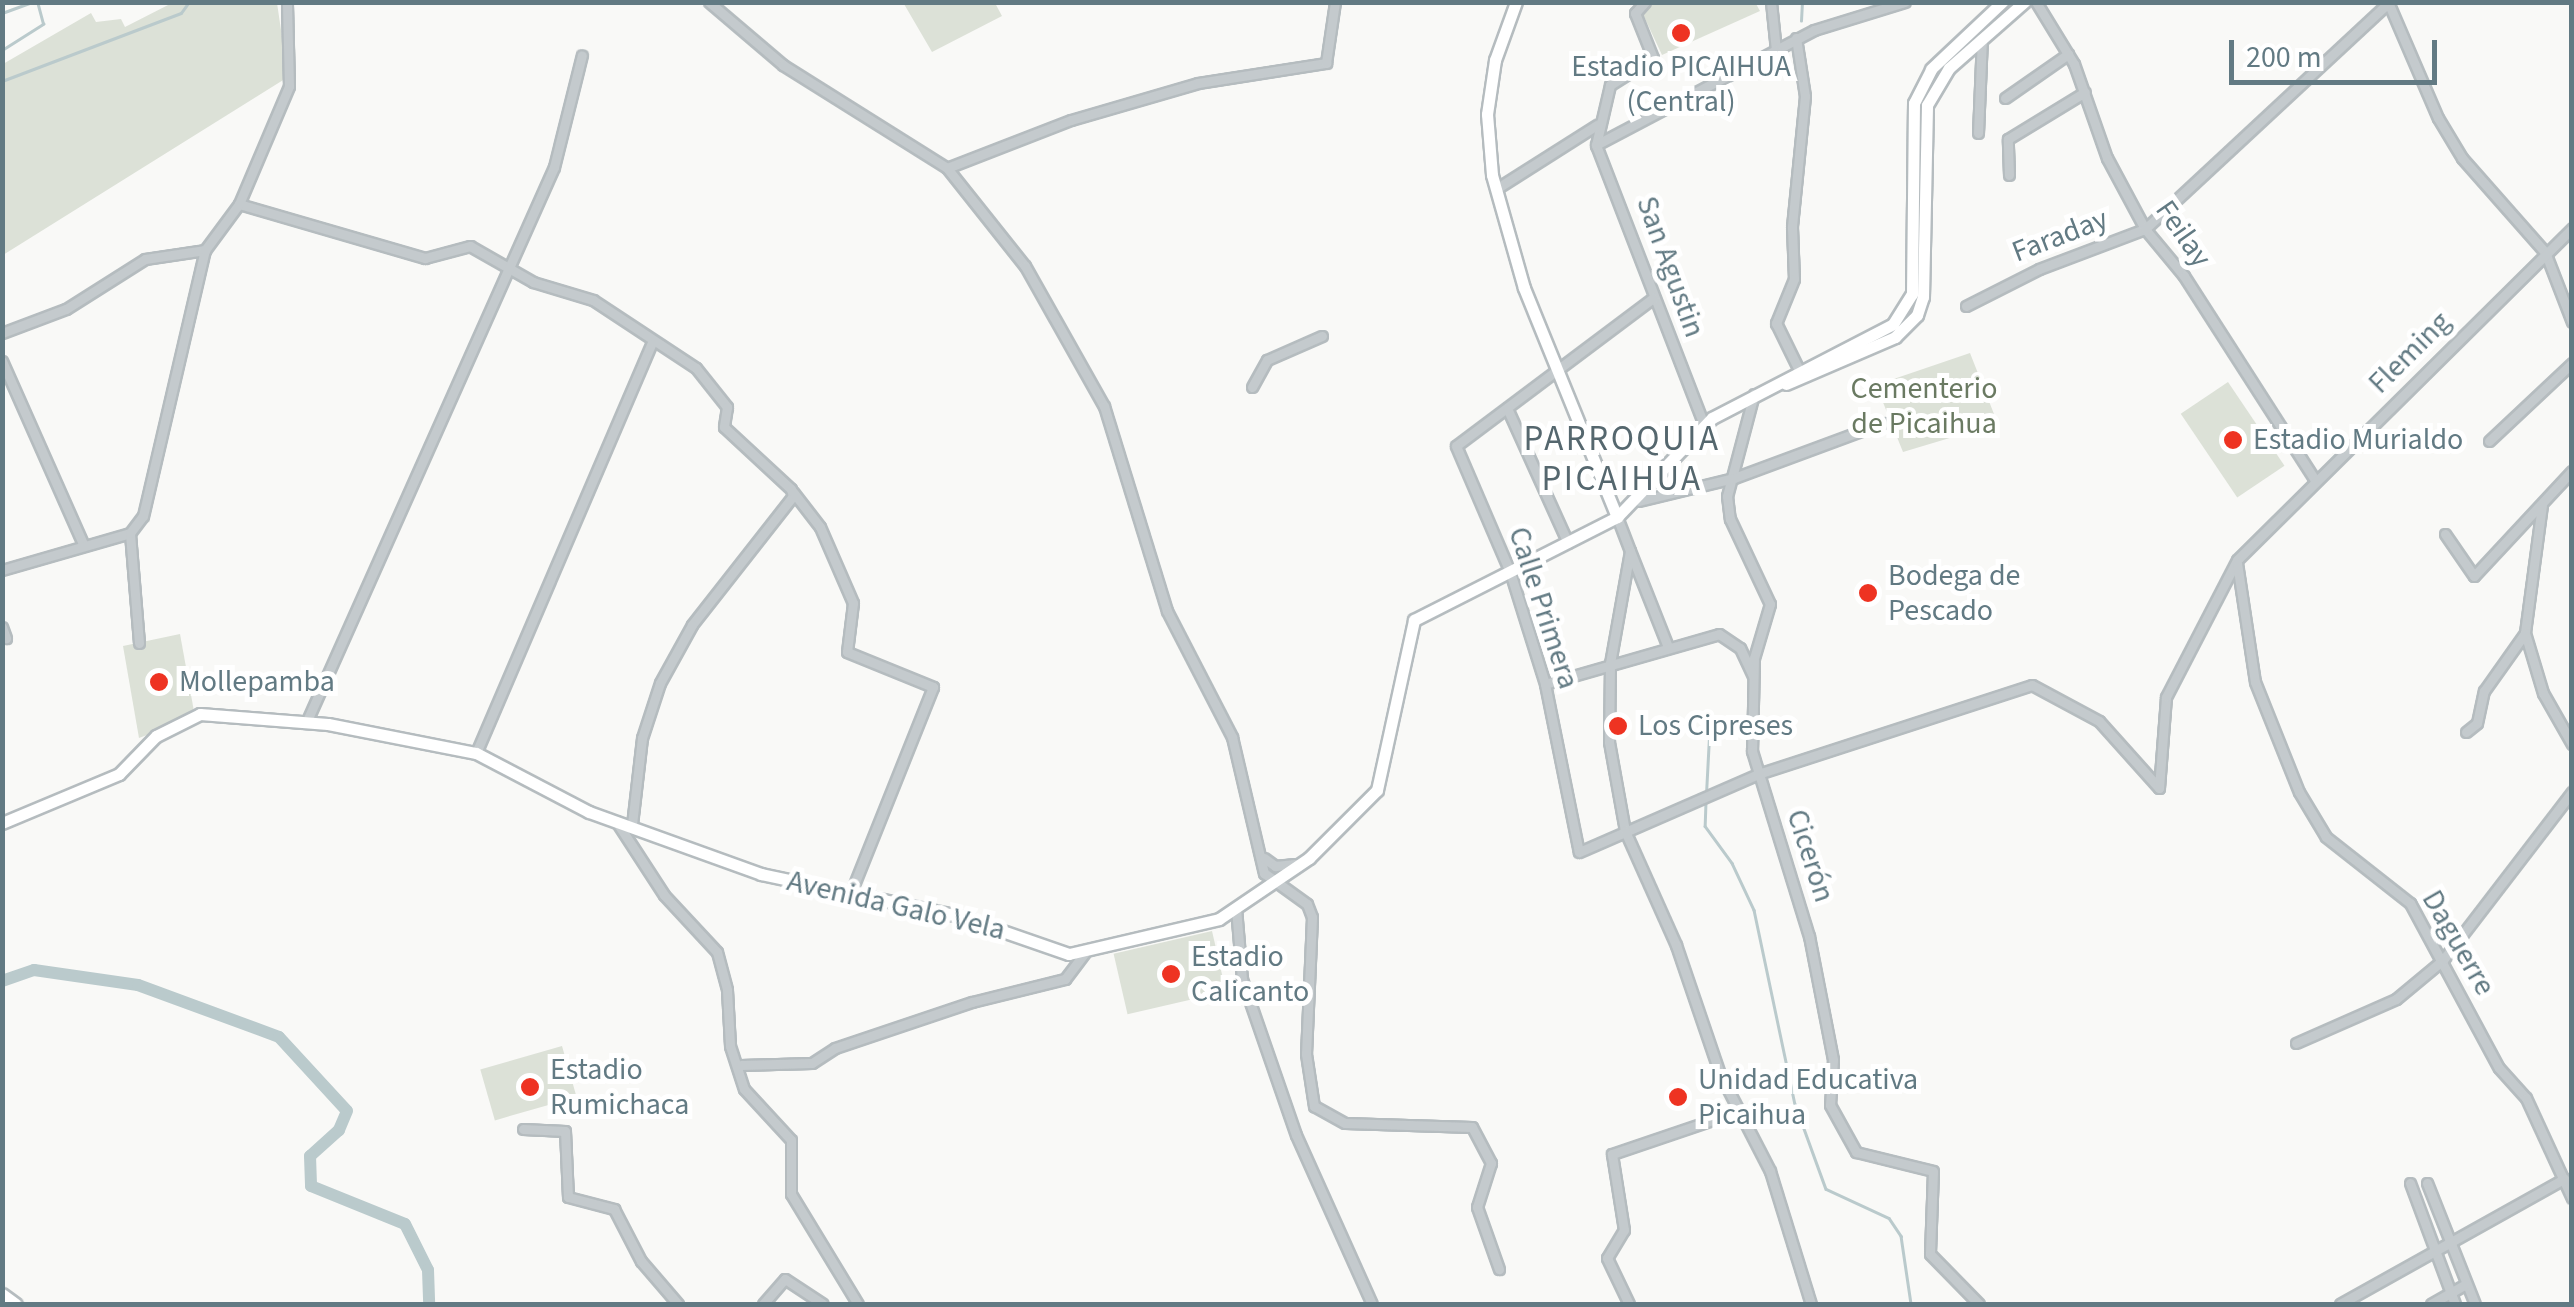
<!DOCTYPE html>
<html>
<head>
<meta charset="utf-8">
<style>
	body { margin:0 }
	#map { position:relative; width:2574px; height:1307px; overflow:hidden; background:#f9f9f7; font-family:"Source Sans 3",sans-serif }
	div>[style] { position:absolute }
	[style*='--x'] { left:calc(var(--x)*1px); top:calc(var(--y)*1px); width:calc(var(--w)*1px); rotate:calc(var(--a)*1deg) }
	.green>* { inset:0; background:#dce1d7; transform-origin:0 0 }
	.stream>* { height:2.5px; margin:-1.25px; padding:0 1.25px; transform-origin:1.25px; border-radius:1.25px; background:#bacacc }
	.river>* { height:12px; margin:-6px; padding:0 6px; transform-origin:6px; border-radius:6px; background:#bacacc }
	.roads { filter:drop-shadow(2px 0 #b5bcbf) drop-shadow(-2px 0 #b5bcbf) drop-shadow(0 2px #b5bcbf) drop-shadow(0 -2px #b5bcbf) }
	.minor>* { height:9px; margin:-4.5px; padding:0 4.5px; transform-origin:4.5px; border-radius:4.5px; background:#c4cacd }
	.major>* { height:11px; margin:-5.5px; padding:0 5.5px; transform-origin:5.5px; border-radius:5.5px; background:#fff }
	.dots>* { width:28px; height:28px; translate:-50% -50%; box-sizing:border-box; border:5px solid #fff; border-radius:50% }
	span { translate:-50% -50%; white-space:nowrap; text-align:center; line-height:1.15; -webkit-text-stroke:10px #fff; paint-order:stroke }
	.poi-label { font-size:30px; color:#627a83 }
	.left { translate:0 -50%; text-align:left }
	.street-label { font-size:30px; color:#627a83 }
	.park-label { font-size:30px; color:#6a7a62 }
	.quarter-label { font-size:35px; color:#55676e; letter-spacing:2.5px }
	.frame { position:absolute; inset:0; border:5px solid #627a83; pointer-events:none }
	.scale { position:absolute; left:2229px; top:40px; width:208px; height:45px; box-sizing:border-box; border:5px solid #627a83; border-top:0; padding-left:12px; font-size:30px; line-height:35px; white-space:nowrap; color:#627a83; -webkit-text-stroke:8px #fff; paint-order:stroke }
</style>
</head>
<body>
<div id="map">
	<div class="green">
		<div style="clip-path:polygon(1653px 2px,1755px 2px,1760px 11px,1662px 55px,1640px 8px)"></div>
		<div style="clip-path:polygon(172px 3px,277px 3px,288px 77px,3px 255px,3px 64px,91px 13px,96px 22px,121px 19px,125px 27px)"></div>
		<div style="clip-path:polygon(995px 3px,1002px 16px,932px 52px,904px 4px)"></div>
		<div style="clip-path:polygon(1970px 353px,1994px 414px,1951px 430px,1953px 437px,1903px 452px,1876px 385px)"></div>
		<div style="left:2228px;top:382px;width:101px;height:57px;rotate:56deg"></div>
		<div style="clip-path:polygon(180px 634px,195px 717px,139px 738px,123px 646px)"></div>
		<div style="left:1212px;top:931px;width:62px;height:101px;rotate:77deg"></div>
		<div style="left:562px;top:1046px;width:53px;height:85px;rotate:74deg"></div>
	</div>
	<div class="stream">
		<div style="--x:2;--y:13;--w:33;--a:-20"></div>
		<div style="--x:1801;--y:21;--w:19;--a:-87"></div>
		<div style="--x:2;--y:50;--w:49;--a:-32.4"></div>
		<div style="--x:43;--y:24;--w:23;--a:-105"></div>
		<div style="--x:2;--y:62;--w:4;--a:90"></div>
		<div style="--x:2;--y:81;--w:191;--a:-20.8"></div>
		<div style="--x:181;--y:13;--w:14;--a:-54"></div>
		<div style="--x:1706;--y:794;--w:57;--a:-87"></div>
		<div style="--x:1706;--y:802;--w:24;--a:92"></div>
		<div style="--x:1705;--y:826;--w:46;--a:53.9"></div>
		<div style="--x:1732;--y:863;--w:52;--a:64.9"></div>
		<div style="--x:1754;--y:910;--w:198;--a:78.1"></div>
		<div style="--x:1795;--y:1104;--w:90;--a:70"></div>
		<div style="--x:1826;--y:1189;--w:69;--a:24.7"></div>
		<div style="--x:1889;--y:1218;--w:22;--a:56"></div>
		<div style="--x:1901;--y:1236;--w:69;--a:81.6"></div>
	</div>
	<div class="river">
		<div style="--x:2;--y:981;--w:34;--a:-19"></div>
		<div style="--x:34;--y:970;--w:105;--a:8.2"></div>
		<div style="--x:138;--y:985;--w:150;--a:20.2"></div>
		<div style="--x:279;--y:1037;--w:100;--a:47.4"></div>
		<div style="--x:347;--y:1111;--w:21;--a:113"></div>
		<div style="--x:339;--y:1130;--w:39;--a:138"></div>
		<div style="--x:310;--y:1156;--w:30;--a:88"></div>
		<div style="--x:311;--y:1186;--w:101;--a:22"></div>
		<div style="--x:405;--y:1224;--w:51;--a:63.4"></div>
		<div style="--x:428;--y:1270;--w:34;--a:88"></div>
	</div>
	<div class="roads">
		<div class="minor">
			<div style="--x:709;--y:2;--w:97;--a:40.4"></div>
			<div style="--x:783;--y:65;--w:194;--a:32.1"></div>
			<div style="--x:947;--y:168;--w:125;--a:51.5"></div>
			<div style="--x:1025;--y:266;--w:161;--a:60.6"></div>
			<div style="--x:1104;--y:406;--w:214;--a:72.9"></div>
			<div style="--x:1167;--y:611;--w:142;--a:62.7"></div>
			<div style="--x:1232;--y:737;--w:140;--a:76.8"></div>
			<div style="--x:1264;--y:873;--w:53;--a:35.8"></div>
			<div style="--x:1307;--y:904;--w:14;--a:69"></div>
			<div style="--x:1312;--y:917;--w:137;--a:92.5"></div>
			<div style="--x:1306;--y:1054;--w:53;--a:81.3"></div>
			<div style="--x:1314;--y:1106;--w:35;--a:29"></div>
			<div style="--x:1345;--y:1123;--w:127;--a:1.8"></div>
			<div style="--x:1472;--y:1127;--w:41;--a:62.2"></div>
			<div style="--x:1491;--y:1163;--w:46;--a:107.7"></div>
			<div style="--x:1477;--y:1207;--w:66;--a:70.5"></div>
			<div style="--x:1645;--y:2;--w:15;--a:132"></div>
			<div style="--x:1635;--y:13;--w:48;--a:68.2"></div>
			<div style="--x:1653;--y:58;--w:51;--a:147.9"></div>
			<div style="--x:1610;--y:85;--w:62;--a:103.1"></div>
			<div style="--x:1596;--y:145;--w:300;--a:68.9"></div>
			<div style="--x:1771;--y:2;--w:48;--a:84.1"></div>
			<div style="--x:1776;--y:50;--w:43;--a:-27.8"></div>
			<div style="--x:1814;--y:30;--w:95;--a:-17.1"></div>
			<div style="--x:2036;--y:2;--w:73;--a:58.5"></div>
			<div style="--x:2074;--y:64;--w:100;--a:70.7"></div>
			<div style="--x:2107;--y:158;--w:81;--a:61.8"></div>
			<div style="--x:2145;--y:229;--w:61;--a:50.3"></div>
			<div style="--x:2184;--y:276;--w:242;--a:57.3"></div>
			<div style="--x:2388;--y:2;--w:126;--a:66.7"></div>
			<div style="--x:2438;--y:118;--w:47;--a:59"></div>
			<div style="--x:2462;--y:158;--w:125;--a:48.6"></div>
			<div style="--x:2545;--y:252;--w:75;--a:68.9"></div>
			<div style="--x:1796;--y:38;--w:59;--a:81.2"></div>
			<div style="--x:1805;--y:96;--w:132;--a:95.7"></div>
			<div style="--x:1792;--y:227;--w:52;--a:87.8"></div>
			<div style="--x:1794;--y:279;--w:48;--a:112.2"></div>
			<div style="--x:1776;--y:323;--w:52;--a:63.9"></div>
			<div style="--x:2005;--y:98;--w:77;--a:-34.9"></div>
			<div style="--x:1978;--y:133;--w:94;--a:-87.6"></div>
			<div style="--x:1596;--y:145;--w:204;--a:-27.8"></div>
			<div style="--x:947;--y:168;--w:133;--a:-21.2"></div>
			<div style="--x:1071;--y:120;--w:132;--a:-16.2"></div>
			<div style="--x:1198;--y:83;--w:130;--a:-8.9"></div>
			<div style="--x:1326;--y:63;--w:62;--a:-81.6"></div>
			<div style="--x:2009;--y:175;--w:36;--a:-92"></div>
			<div style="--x:2008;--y:139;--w:90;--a:-31.4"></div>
			<div style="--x:1496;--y:189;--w:120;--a:-32.4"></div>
			<div style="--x:239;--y:204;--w:194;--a:16.2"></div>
			<div style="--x:425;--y:258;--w:47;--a:-14.9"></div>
			<div style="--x:470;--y:246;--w:73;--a:29.7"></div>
			<div style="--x:533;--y:282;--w:63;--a:16.7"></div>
			<div style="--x:593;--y:300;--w:123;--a:33.4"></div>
			<div style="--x:696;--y:368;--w:50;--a:51.5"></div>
			<div style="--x:727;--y:407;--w:20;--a:99"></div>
			<div style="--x:724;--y:427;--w:91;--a:42.8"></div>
			<div style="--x:791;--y:489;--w:7;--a:74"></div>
			<div style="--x:793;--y:496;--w:164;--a:128.1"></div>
			<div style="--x:692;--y:625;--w:66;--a:118.9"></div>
			<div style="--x:660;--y:683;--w:58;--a:108.1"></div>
			<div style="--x:642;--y:738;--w:88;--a:96.6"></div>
			<div style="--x:1653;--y:298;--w:246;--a:143.1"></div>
			<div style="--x:1456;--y:446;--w:137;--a:66.8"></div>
			<div style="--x:1510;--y:572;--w:117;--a:72.6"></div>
			<div style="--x:1545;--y:684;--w:171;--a:78.6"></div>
			<div style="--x:1579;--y:852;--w:195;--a:-23.5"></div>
			<div style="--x:1758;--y:774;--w:288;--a:-18"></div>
			<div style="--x:2032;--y:685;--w:76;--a:28.2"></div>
			<div style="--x:2099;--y:721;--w:90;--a:48.2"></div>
			<div style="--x:2159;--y:788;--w:91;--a:-85.6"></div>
			<div style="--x:2166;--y:697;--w:154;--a:-62.6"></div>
			<div style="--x:2237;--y:560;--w:472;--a:-44.7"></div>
			<div style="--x:1966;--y:306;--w:82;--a:-26.9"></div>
			<div style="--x:2039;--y:269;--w:113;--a:-20.7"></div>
			<div style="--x:2145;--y:229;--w:333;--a:-42.9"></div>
			<div style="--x:2;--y:333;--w:68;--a:-20.6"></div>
			<div style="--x:66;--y:309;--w:93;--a:-32.3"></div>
			<div style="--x:145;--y:259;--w:61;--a:-8.5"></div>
			<div style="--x:2;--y:361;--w:202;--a:66.1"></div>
			<div style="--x:1252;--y:387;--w:31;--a:-61"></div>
			<div style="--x:1267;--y:360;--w:60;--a:-23.6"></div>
			<div style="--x:1754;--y:394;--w:106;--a:104.8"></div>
			<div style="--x:1727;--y:496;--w:23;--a:83"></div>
			<div style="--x:1730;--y:519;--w:94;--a:64.8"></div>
			<div style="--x:1770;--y:604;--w:56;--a:106.5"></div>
			<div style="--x:1754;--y:658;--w:93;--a:91.2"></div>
			<div style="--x:1752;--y:751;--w:194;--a:72.9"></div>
			<div style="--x:1809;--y:936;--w:126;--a:79"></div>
			<div style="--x:1833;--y:1060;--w:45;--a:93.8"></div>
			<div style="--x:1830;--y:1105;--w:54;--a:61"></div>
			<div style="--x:1856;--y:1152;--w:79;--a:13.9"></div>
			<div style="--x:1933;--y:1171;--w:83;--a:92.1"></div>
			<div style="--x:1930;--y:1254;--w:70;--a:45.6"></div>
			<div style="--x:1507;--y:408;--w:148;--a:65.7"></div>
			<div style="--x:2489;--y:441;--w:114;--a:-43.2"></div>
			<div style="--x:793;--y:492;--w:44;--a:52.4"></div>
			<div style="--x:820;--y:527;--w:83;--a:66.5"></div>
			<div style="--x:853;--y:603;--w:49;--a:97"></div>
			<div style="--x:847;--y:652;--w:93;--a:22.1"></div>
			<div style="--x:933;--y:687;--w:223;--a:111.8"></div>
			<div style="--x:1639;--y:501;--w:98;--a:-13.6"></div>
			<div style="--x:1734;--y:478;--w:159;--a:-20.3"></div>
			<div style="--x:2542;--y:505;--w:129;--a:97.6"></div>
			<div style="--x:2525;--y:633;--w:63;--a:73.3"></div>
			<div style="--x:2543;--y:693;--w:59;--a:60.4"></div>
			<div style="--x:1617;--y:517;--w:36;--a:69"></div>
			<div style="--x:1630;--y:551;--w:114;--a:100.1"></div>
			<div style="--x:1610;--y:663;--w:79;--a:90.7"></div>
			<div style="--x:1609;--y:742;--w:90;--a:79.8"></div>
			<div style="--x:1625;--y:831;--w:125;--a:65.9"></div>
			<div style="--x:1676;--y:945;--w:136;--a:71.2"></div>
			<div style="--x:1720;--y:1074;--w:109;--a:62.7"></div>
			<div style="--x:1770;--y:1171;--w:139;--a:72.9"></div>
			<div style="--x:2445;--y:534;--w:51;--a:55.4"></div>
			<div style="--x:2474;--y:576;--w:144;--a:-47"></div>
			<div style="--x:1630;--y:551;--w:103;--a:68.4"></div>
			<div style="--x:2237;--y:563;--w:120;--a:81.4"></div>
			<div style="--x:2255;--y:682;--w:118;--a:68.2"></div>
			<div style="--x:2299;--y:792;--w:52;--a:59"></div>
			<div style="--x:2326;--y:837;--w:107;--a:38.2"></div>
			<div style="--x:2410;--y:903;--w:187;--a:61.7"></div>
			<div style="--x:2499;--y:1068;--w:40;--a:48"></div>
			<div style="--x:2526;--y:1098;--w:110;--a:65.3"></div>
			<div style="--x:2;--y:570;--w:133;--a:-16.1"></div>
			<div style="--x:2;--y:627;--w:12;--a:70"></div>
			<div style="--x:139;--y:643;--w:110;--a:-94.7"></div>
			<div style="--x:130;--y:533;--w:21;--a:-53"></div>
			<div style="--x:143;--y:516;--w:273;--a:-76.9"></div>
			<div style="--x:205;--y:250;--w:57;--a:-53.5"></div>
			<div style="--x:239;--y:204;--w:128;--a:-67"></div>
			<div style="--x:289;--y:86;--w:84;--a:-91.4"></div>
			<div style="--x:1545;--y:684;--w:181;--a:-16"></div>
			<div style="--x:1719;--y:634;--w:25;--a:34"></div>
			<div style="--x:1740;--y:648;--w:31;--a:65"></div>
			<div style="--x:306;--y:723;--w:609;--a:-65.96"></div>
			<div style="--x:554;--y:167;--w:115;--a:-76"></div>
			<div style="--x:2466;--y:732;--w:14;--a:-39"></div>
			<div style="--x:2477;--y:723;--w:33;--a:-78"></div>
			<div style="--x:2484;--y:691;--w:71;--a:-54.7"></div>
			<div style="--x:476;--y:753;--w:445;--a:-66.8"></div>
			<div style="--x:616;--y:821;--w:88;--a:57"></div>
			<div style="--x:664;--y:895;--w:78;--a:47.1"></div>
			<div style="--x:717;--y:952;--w:39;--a:75"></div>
			<div style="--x:727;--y:990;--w:56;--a:86.9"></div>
			<div style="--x:730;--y:1046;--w:45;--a:72"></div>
			<div style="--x:744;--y:1089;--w:69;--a:47.3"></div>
			<div style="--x:791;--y:1140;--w:54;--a:90"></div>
			<div style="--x:791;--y:1194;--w:129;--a:58.7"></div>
			<div style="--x:1264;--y:858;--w:14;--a:36"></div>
			<div style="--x:1275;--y:866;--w:20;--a:-6"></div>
			<div style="--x:1236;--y:908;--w:71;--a:85.2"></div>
			<div style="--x:1242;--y:979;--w:165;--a:70.9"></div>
			<div style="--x:1296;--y:1135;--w:185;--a:65.8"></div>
			<div style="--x:2296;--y:1043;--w:109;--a:-23.7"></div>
			<div style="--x:2396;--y:999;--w:61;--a:-39.7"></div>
			<div style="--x:2443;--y:960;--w:212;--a:-52.5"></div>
			<div style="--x:741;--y:1065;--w:71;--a:-1.6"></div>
			<div style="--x:812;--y:1063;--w:27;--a:-33"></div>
			<div style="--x:835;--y:1048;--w:145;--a:-18.6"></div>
			<div style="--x:972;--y:1002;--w:96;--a:-13.9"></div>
			<div style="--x:1065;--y:979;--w:34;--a:-53"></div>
			<div style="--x:523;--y:1129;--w:42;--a:2.7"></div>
			<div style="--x:565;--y:1131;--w:66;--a:87.4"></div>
			<div style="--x:568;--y:1197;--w:48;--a:14.6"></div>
			<div style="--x:614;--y:1209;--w:59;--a:62.6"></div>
			<div style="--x:641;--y:1261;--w:57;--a:49.3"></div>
			<div style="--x:2410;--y:1183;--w:129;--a:69.6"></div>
			<div style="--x:2427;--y:1183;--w:130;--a:68.4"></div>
			<div style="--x:763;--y:1304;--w:33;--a:-49"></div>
			<div style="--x:785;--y:1279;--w:45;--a:33.3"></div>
			<div style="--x:1629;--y:1304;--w:51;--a:-115.6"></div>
			<div style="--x:1607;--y:1258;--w:33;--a:-59"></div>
			<div style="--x:1624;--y:1230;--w:77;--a:-99"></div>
			<div style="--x:1612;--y:1154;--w:131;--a:-18.7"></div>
			<div style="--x:2340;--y:1304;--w:257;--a:-29.2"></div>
			<div style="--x:2431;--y:1304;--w:40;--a:-29.7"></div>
		</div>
		<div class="major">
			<div style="--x:1516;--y:2;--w:62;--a:109.9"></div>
			<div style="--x:1495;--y:60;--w:55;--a:98.4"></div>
			<div style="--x:1487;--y:114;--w:61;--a:85.3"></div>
			<div style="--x:1492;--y:175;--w:117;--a:74.2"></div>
			<div style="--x:1524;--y:288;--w:247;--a:67.9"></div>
			<div style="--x:1786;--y:384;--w:119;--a:-23.3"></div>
			<div style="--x:1895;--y:337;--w:31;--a:-45"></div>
			<div style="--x:1917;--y:315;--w:19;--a:-72"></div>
			<div style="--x:1923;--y:297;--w:192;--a:-88.8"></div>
			<div style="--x:1927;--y:105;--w:43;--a:-59.3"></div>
			<div style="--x:1949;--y:68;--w:100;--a:-41.3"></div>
			<div style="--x:2;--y:823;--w:127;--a:-22.7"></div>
			<div style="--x:119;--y:774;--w:53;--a:-45.8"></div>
			<div style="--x:156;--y:736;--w:49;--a:-26.6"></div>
			<div style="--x:200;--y:714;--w:128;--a:4.5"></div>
			<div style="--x:328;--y:724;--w:151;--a:11.1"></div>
			<div style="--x:476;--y:753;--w:127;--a:27.6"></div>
			<div style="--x:589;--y:812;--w:183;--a:19.8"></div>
			<div style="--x:761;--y:874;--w:202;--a:12"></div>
			<div style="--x:959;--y:916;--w:116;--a:19.1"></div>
			<div style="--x:1069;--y:954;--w:154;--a:-13.1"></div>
			<div style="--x:1219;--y:919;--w:109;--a:-34.1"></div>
			<div style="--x:1309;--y:858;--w:96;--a:-45"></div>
			<div style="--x:1377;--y:790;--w:174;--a:-77.7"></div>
			<div style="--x:1414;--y:620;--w:228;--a:-26.9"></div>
			<div style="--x:1617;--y:517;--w:137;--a:-46.2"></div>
			<div style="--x:1712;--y:418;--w:204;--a:-27.4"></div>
			<div style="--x:1893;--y:324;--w:36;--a:-58"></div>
			<div style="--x:1912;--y:294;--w:191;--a:-89.4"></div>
			<div style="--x:1914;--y:103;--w:38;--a:-63"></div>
			<div style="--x:1931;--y:69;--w:98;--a:-43.3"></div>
			<div style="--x:2;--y:1294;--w:17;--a:36"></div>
		</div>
	</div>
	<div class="dots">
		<div style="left:1681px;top:33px;background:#e32"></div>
		<div style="left:2233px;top:440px;background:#e32"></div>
		<div style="left:1868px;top:593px;background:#e32"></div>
		<div style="left:159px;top:682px;background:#e32"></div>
		<div style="left:1618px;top:726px;background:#e32"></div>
		<div style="left:1171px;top:974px;background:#e32"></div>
		<div style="left:530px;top:1087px;background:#e32"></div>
		<div style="left:1678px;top:1097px;background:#e32"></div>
	</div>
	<div class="poi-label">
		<span style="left:1681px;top:84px">Estadio PICAIHUA<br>(Central)</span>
		<span class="left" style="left:2253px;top:440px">Estadio Murialdo</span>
		<span class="left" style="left:1888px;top:593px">Bodega de<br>Pescado</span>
		<span class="left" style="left:179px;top:682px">Mollepamba</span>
		<span class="left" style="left:1638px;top:726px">Los Cipreses</span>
		<span class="left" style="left:1191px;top:974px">Estadio<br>Calicanto</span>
		<span class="left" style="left:550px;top:1087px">Estadio<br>Rumichaca</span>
		<span class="left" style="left:1698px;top:1097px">Unidad Educativa<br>Picaihua</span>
	</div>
	<div class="street-label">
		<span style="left:2183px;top:234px;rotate:55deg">Feilay</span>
		<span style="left:2060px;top:236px;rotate:-21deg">Faraday</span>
		<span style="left:1670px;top:267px;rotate:70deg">San Agustin</span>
		<span style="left:2410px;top:353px;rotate:-45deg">Fleming</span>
		<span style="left:1543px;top:608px;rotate:72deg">Calle Primera</span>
		<span style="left:1810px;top:856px;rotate:72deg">Cicerón</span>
		<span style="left:896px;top:906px;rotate:13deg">Avenida Galo Vela</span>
		<span style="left:2458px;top:943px;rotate:60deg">Daguerre</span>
	</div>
	<div class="park-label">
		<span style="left:1924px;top:406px">Cementerio<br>de Picaihua</span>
	</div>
	<div class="quarter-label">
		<span style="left:1622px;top:459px">PARROQUIA<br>PICAIHUA</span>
	</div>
	<div class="frame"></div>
	<div class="scale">200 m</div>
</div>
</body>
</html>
